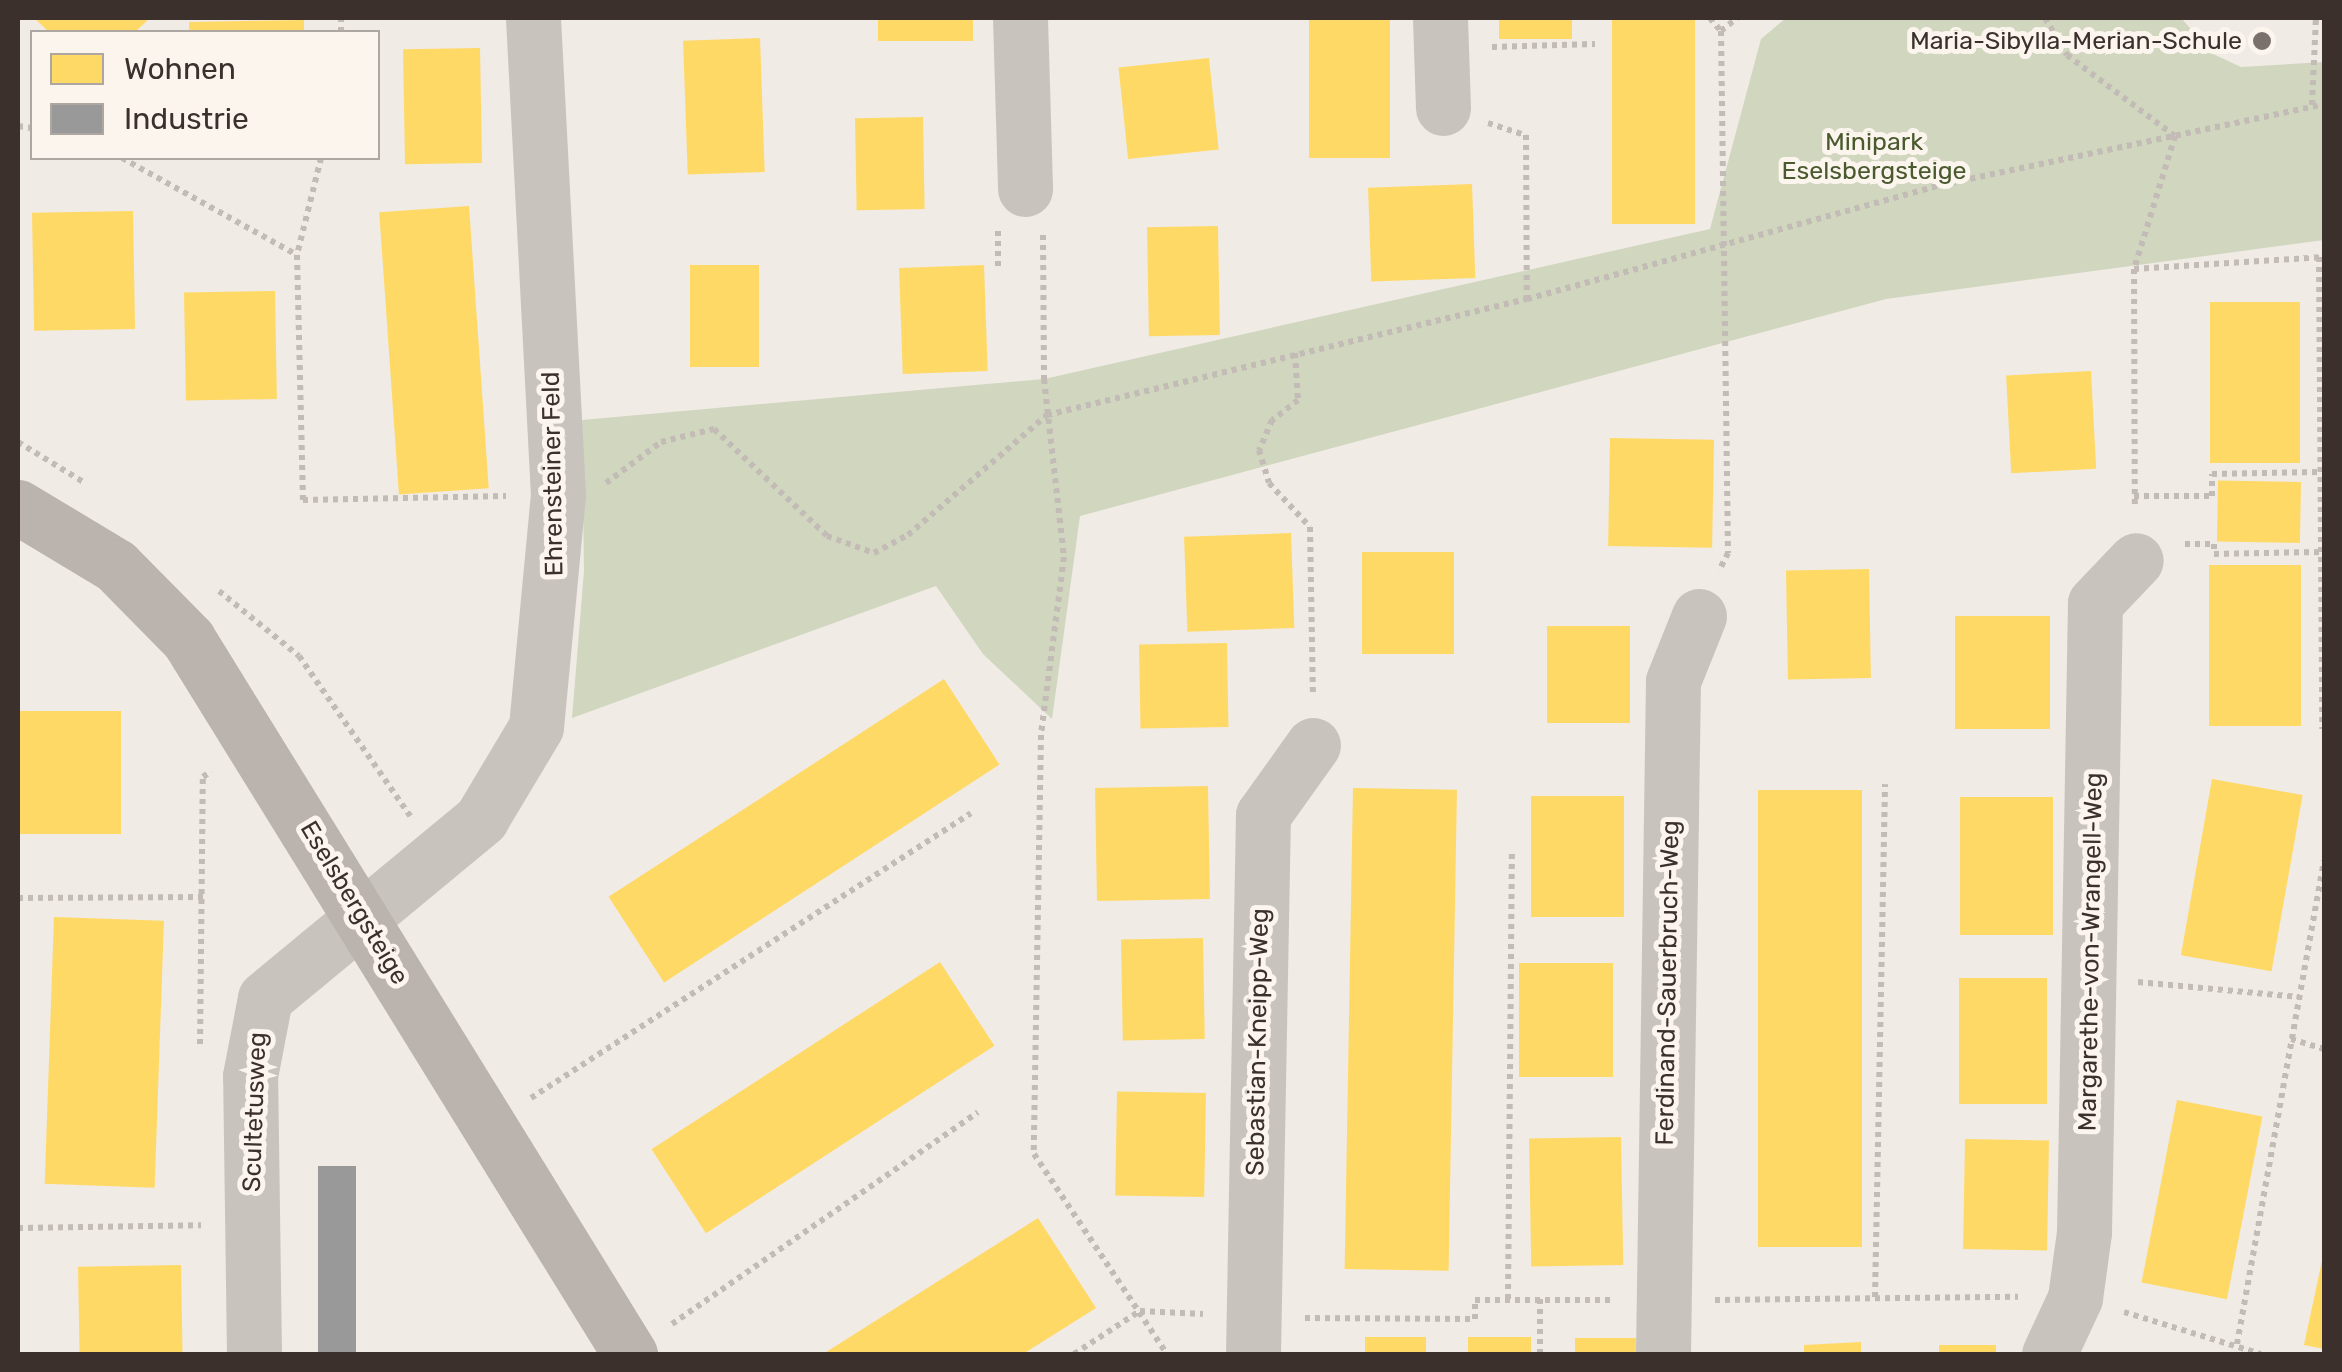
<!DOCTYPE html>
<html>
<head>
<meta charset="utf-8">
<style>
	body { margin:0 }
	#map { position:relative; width:2342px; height:1372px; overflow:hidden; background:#f0ebe5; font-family:Rubik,sans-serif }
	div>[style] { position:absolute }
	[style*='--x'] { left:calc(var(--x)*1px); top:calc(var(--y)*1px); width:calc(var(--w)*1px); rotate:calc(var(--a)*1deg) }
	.green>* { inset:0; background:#d1d6bf }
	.homes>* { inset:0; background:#ffd966; transform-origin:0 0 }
	.industry>* { inset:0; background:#999; transform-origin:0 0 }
	.path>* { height:6px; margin-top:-3px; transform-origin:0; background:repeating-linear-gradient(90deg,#c2bbb6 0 5px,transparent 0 10px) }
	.street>* { height:55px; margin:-27.5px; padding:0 27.5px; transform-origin:27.5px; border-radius:27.5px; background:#c9c3be }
	.secondary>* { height:55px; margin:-27.5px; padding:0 27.5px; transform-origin:27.5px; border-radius:27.5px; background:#bab3ae }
	.dots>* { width:28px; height:28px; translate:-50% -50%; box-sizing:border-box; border:5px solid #fbf5ee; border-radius:50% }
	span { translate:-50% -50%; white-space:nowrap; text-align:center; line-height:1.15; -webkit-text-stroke:10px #fbf5ee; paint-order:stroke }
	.poi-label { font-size:25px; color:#3b302b }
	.right { translate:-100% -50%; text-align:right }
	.park-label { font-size:25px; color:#4a5a2e }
	.street-label { font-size:25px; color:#3b302b }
	.frame { position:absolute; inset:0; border:20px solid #3b302b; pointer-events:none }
	.legend { position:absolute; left:30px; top:30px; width:350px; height:130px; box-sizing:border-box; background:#fbf5ee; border:2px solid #aea6a0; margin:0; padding:12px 18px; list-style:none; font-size:30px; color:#3b302b }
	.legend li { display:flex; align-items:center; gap:20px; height:50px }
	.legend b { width:50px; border:2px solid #aea6a0 }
</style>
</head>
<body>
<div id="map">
	<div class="green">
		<div style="clip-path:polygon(1786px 18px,2181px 18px,2213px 54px,2241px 67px,2324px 62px,2324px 240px,1886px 299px,1080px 516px,1052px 719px,983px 654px,936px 586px,572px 718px,584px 571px,582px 420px,1044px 379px,1710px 229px,1761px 39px)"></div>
	</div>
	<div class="homes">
		<div style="clip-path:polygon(34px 18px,150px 18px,135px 32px,49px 32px)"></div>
		<div style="left:878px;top:18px;width:95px;height:23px"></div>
		<div style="left:1309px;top:18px;width:81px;height:140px"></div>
		<div style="left:1499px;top:18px;width:73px;height:21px"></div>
		<div style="left:1612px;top:18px;width:83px;height:206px"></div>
		<div style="clip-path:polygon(304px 20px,304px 32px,189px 32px,189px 22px)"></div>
		<div style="left:760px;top:38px;width:134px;height:77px;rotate:88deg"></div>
		<div style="left:480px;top:48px;width:115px;height:77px;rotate:89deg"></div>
		<div style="left:1209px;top:58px;width:92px;height:91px;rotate:84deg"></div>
		<div style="left:923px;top:117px;width:92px;height:68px;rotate:89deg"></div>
		<div style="left:1472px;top:184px;width:94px;height:104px;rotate:88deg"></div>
		<div style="left:469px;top:206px;width:283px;height:90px;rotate:86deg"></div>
		<div style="left:133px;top:211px;width:118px;height:101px;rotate:89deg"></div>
		<div style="left:1218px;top:226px;width:109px;height:71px;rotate:89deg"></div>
		<div style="left:690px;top:265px;width:69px;height:102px"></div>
		<div style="left:984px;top:265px;width:106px;height:85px;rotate:88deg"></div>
		<div style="left:275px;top:291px;width:108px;height:91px;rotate:89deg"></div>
		<div style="left:2210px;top:302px;width:90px;height:161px"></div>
		<div style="left:2091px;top:371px;width:98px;height:85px;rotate:87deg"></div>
		<div style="left:1610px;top:438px;width:104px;height:108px;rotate:1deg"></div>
		<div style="left:2301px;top:482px;width:61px;height:83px;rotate:91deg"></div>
		<div style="left:1291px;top:533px;width:95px;height:107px;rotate:88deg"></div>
		<div style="left:1362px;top:552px;width:92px;height:102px"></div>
		<div style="left:2301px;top:565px;width:161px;height:92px;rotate:90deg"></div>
		<div style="left:1869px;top:569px;width:109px;height:83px;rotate:89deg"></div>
		<div style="left:2050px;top:616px;width:113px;height:95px;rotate:90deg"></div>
		<div style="left:1547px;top:626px;width:83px;height:97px"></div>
		<div style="left:1227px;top:643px;width:84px;height:88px;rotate:89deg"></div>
		<div style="left:944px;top:679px;width:102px;height:400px;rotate:57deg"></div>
		<div style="left:121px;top:711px;width:123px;height:103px;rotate:90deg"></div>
		<div style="left:2212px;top:779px;width:92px;height:179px;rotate:10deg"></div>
		<div style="left:1208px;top:786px;width:113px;height:113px;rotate:89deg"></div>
		<div style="left:1353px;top:788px;width:104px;height:481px;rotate:1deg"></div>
		<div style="left:1862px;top:790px;width:457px;height:104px;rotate:90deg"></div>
		<div style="left:1624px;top:796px;width:121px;height:93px;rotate:90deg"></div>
		<div style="left:1960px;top:797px;width:93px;height:138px"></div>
		<div style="left:54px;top:917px;width:110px;height:267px;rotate:2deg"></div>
		<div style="left:1203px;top:938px;width:101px;height:82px;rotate:89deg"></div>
		<div style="left:940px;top:962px;width:100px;height:344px;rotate:57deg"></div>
		<div style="left:1613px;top:963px;width:114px;height:94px;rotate:90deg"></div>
		<div style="left:2047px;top:978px;width:126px;height:88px;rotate:90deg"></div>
		<div style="left:1206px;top:1093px;width:104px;height:89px;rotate:91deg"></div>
		<div style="left:2177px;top:1100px;width:87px;height:186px;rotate:11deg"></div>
		<div style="left:1621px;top:1137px;width:128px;height:92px;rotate:89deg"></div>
		<div style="left:1965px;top:1139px;width:84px;height:110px;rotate:1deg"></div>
		<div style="clip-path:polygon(1038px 1218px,1096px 1308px,1023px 1354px,823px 1354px)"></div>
		<div style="clip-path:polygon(2323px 1256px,2324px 1256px,2324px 1349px,2304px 1345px)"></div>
		<div style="left:181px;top:1265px;width:89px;height:103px;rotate:89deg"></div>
		<div style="left:1365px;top:1337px;width:61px;height:17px"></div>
		<div style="left:1468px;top:1337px;width:63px;height:17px"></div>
		<div style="left:1575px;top:1338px;width:61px;height:16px"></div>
		<div style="clip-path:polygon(1861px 1342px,1861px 1354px,1804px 1354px,1804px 1345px)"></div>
		<div style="left:1939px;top:1345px;width:57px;height:9px"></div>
	</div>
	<div class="industry">
		<div style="left:356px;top:1166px;width:188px;height:38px;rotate:90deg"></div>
	</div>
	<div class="path">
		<div style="--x:1710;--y:18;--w:17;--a:50"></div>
		<div style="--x:1721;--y:31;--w:522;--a:89.23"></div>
		<div style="--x:1728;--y:553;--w:20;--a:117"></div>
		<div style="--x:2045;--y:18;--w:43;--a:59.3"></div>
		<div style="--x:2067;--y:55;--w:135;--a:36.9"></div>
		<div style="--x:2175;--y:136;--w:139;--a:107.1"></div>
		<div style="--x:2134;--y:269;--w:240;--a:89.8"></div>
		<div style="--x:1721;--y:31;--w:21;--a:-39"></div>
		<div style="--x:341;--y:32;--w:14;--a:-90"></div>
		<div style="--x:1492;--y:47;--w:103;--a:-1.7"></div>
		<div style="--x:2312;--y:105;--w:87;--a:-87.4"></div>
		<div style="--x:1488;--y:123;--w:40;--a:18"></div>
		<div style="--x:1526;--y:135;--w:164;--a:89.7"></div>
		<div style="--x:18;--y:126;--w:14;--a:8"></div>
		<div style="--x:122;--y:158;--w:200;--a:29"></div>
		<div style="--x:321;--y:158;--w:100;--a:103.9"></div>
		<div style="--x:297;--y:255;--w:245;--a:88.6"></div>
		<div style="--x:303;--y:500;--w:203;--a:-1.1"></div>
		<div style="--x:998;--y:231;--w:38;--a:90"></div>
		<div style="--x:1043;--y:235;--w:144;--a:89.6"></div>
		<div style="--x:1044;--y:379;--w:179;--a:83.6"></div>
		<div style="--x:1064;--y:557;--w:179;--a:97.4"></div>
		<div style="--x:1041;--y:735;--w:419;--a:91"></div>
		<div style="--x:1034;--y:1154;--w:240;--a:56.4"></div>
		<div style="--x:2319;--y:257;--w:472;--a:89.6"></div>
		<div style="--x:2134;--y:269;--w:190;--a:-3.6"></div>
		<div style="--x:1295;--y:353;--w:47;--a:86.3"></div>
		<div style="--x:1298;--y:400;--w:33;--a:142"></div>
		<div style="--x:1272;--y:420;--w:33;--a:113"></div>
		<div style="--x:1259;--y:450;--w:34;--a:73"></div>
		<div style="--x:1269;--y:483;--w:60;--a:47"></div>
		<div style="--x:1310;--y:527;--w:167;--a:89"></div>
		<div style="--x:18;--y:442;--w:79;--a:31.5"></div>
		<div style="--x:606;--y:483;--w:69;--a:-36.7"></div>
		<div style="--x:661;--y:442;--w:55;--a:-13.8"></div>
		<div style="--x:714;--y:429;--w:156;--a:43.4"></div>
		<div style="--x:827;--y:536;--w:50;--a:19.9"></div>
		<div style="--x:874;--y:553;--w:38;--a:-28"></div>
		<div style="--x:908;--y:535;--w:184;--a:-40.8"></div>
		<div style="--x:1047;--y:415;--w:494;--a:-13.6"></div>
		<div style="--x:1527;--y:299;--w:429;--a:-15.4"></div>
		<div style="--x:1941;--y:185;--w:391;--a:-11.9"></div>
		<div style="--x:2134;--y:496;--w:78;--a:0"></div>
		<div style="--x:2212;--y:496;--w:22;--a:-90"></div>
		<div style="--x:2212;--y:474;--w:108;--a:-1.1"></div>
		<div style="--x:2185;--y:544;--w:29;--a:0"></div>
		<div style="--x:2214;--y:544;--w:10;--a:90"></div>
		<div style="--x:2214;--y:554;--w:107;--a:-1.1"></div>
		<div style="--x:219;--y:591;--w:103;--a:39.1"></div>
		<div style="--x:299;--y:656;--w:195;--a:55.2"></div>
		<div style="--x:18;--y:898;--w:187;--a:-0.3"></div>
		<div style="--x:2138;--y:982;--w:162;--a:5.3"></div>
		<div style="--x:2291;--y:1039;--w:34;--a:17"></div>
		<div style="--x:200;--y:1044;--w:267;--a:-89.4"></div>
		<div style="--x:203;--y:777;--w:10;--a:-37"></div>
		<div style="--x:531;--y:1098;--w:524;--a:-32.93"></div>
		<div style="--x:18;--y:1228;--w:183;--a:-0.9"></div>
		<div style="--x:1875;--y:1297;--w:513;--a:-88.88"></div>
		<div style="--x:1508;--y:1299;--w:450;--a:-89.5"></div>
		<div style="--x:1540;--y:1299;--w:55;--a:90"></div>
		<div style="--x:1715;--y:1300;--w:303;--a:-0.6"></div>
		<div style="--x:2124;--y:1312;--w:143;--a:17"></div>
		<div style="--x:1305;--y:1318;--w:170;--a:0.3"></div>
		<div style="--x:1475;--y:1319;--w:19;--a:-90"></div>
		<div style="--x:1475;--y:1300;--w:138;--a:0"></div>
		<div style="--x:672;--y:1324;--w:372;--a:-34.7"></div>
		<div style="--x:2237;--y:1344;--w:491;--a:-79.8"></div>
		<div style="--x:1074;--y:1354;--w:79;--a:-33.1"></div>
		<div style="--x:1140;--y:1311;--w:63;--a:2.7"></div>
	</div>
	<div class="street">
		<div style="--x:1020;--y:18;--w:171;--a:88.3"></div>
		<div style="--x:1440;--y:18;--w:90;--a:88.1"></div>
		<div style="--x:254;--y:1354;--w:278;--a:-90.8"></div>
		<div style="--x:250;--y:1076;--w:79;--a:-79.1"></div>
		<div style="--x:265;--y:998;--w:281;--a:-39.6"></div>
		<div style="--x:481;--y:819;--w:107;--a:-59.1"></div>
		<div style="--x:536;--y:727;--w:233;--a:-84.6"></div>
		<div style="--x:558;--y:495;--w:478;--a:-93"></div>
		<div style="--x:1253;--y:1354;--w:539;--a:-88.94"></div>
		<div style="--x:1263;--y:815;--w:86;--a:-54.5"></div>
		<div style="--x:1663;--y:1354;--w:673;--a:-89.15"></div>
		<div style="--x:1673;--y:681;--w:70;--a:-68.2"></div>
		<div style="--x:2049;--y:1354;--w:62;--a:-65.1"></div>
		<div style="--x:2075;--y:1298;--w:67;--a:-82.2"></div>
		<div style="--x:2084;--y:1232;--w:629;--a:-89"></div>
		<div style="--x:2095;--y:603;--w:59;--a:-46.4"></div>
	</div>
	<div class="secondary">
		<div style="--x:18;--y:507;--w:114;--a:31"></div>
		<div style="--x:116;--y:566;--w:103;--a:45.4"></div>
		<div style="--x:188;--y:639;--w:841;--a:58.28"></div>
	</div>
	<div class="dots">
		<div style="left:2262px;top:41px;background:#7a716c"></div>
	</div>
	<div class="poi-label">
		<span class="right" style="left:2242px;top:41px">Maria-Sibylla-Merian-Schule</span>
	</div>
	<div class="park-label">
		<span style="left:1874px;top:157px">Minipark<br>Eselsbergsteige</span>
	</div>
	<div class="street-label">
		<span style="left:553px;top:474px;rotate:-91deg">Ehrensteiner Feld</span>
		<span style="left:354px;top:903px;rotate:59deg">Eselsbergsteige</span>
		<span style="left:2091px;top:952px;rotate:-89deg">Margarethe-von-Wrangell-Weg</span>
		<span style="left:1668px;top:983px;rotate:-89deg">Ferdinand-Sauerbruch-Weg</span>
		<span style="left:1258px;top:1042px;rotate:-89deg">Sebastian-Kneipp-Weg</span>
		<span style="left:255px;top:1112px;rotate:-88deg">Scultetusweg</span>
	</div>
	<div class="frame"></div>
	<ul class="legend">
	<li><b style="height:28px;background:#ffd966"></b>Wohnen</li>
	<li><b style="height:28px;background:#999"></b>Industrie</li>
	</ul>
</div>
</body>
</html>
